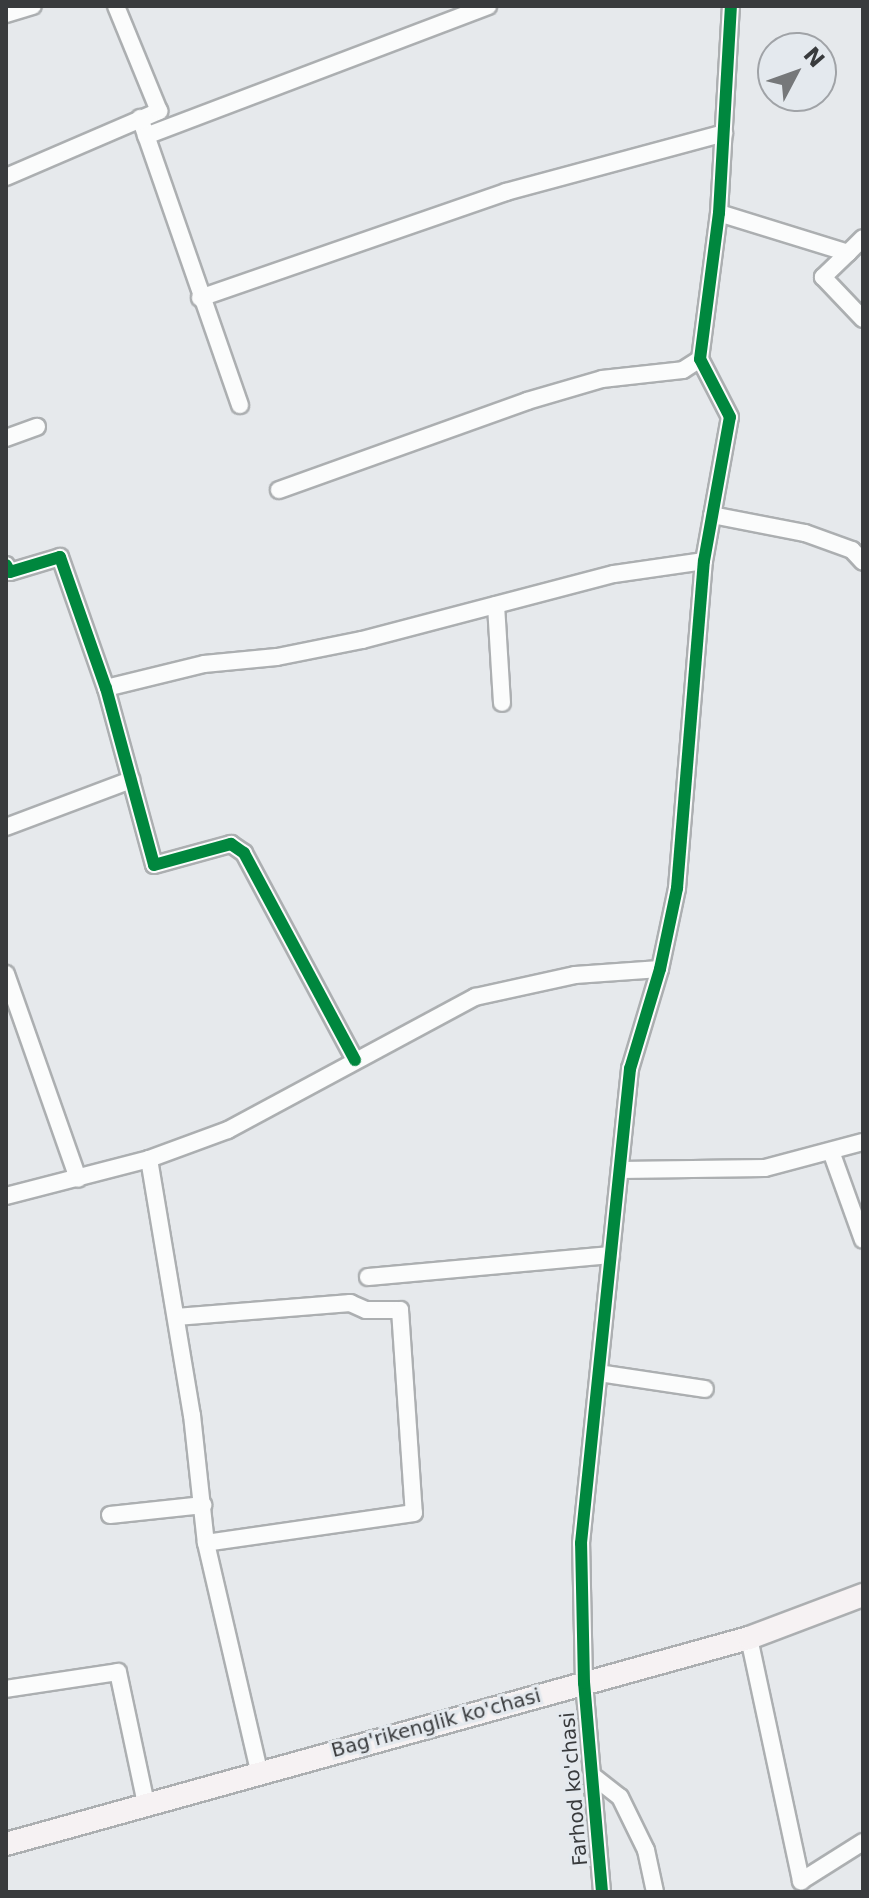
<!DOCTYPE html>
<html>
<head>
<meta charset="utf-8">
<style>
	body { margin:0 }
	#map { position:relative; width:869px; height:1898px; overflow:hidden; background:#e6e9ec; font-family:"DejaVu Sans",sans-serif }
	div>[style] { position:absolute }
	[style*='--x'] { left:calc(var(--x)*1px); top:calc(var(--y)*1px); width:calc(var(--w)*1px); rotate:calc(var(--a)*1deg) }
	.roads { filter:drop-shadow(2px 0 #acafb1) drop-shadow(-2px 0 #acafb1) drop-shadow(0 2px #acafb1) drop-shadow(0 -2px #acafb1) }
	.minor>* { height:16px; margin:-8px; padding:0 8px; transform-origin:8px; border-radius:8px; background:#fbfcfc }
	.major>* { height:22px; margin:-11px; padding:0 11px; transform-origin:11px; border-radius:11px; background:#f6f2f3 }
	.cycleway>* { height:12px; margin:-6px; padding:0 6px; transform-origin:6px; border-radius:6px; background:#00873e }
	span { translate:-50% -50%; white-space:nowrap; text-align:center; line-height:1.15; -webkit-text-stroke:6px #e4e9ee; paint-order:stroke }
	.street-label { font-size:20px; color:#393b3d }
	.frame { position:absolute; inset:0; border:8px solid #393b3d; pointer-events:none }
	.north { position:absolute; left:757px; top:32px; width:80px; height:80px; box-sizing:border-box; background:#e4e9ee; border:2px solid #a0a3a7; border-radius:50%; rotate:49deg; font-size:22px; font-weight:700; line-height:32px; text-align:center; color:#393b3d }
	.north::after { content:''; display:block; margin:auto; width:28px; height:36px; background:#76787a; clip-path:polygon(50% 0,100% 100%,50% 72%,0 100%) }
</style>
</head>
<body>
<div id="map">
	<div class="roads">
		<div class="minor">
			<div style="--x:6;--y:14;--w:28;--a:-17"></div>
			<div style="--x:140;--y:118;--w:304;--a:70.8"></div>
			<div style="--x:146;--y:136;--w:366;--a:-20.8"></div>
			<div style="--x:6;--y:177;--w:167;--a:-23.3"></div>
			<div style="--x:159;--y:111;--w:113;--a:-112.3"></div>
			<div style="--x:719;--y:213;--w:135;--a:17.2"></div>
			<div style="--x:848;--y:253;--w:35;--a:136"></div>
			<div style="--x:823;--y:277;--w:58;--a:46.4"></div>
			<div style="--x:848;--y:253;--w:21;--a:-45"></div>
			<div style="--x:200;--y:298;--w:324;--a:-19.1"></div>
			<div style="--x:506;--y:192;--w:226;--a:-15.1"></div>
			<div style="--x:6;--y:438;--w:33;--a:-20"></div>
			<div style="--x:279;--y:490;--w:263;--a:-19.7"></div>
			<div style="--x:527;--y:401;--w:78;--a:-16.3"></div>
			<div style="--x:602;--y:379;--w:81;--a:-6.3"></div>
			<div style="--x:683;--y:370;--w:20;--a:-33"></div>
			<div style="--x:712;--y:515;--w:95;--a:11"></div>
			<div style="--x:805;--y:533;--w:50;--a:19.9"></div>
			<div style="--x:852;--y:550;--w:16;--a:47"></div>
			<div style="--x:6;--y:565;--w:8;--a:60"></div>
			<div style="--x:10;--y:572;--w:52;--a:-16.7"></div>
			<div style="--x:60;--y:557;--w:139;--a:70.7"></div>
			<div style="--x:106;--y:688;--w:183;--a:74.8"></div>
			<div style="--x:154;--y:865;--w:80;--a:-15.3"></div>
			<div style="--x:231;--y:844;--w:16;--a:35"></div>
			<div style="--x:244;--y:853;--w:235;--a:61.8"></div>
			<div style="--x:496;--y:605;--w:98;--a:86.5"></div>
			<div style="--x:106;--y:688;--w:101;--a:-13.8"></div>
			<div style="--x:204;--y:664;--w:73;--a:-5.5"></div>
			<div style="--x:277;--y:657;--w:87;--a:-11.3"></div>
			<div style="--x:362;--y:640;--w:260;--a:-14.7"></div>
			<div style="--x:614;--y:574;--w:91;--a:-8.2"></div>
			<div style="--x:6;--y:827;--w:134;--a:-20.6"></div>
			<div style="--x:6;--y:974;--w:217;--a:70.6"></div>
			<div style="--x:832;--y:1154;--w:91;--a:70.2"></div>
			<div style="--x:149;--y:1159;--w:260;--a:80.5"></div>
			<div style="--x:192;--y:1415;--w:129;--a:83.8"></div>
			<div style="--x:206;--y:1543;--w:233;--a:76.9"></div>
			<div style="--x:620;--y:1170;--w:145;--a:-0.8"></div>
			<div style="--x:765;--y:1168;--w:101;--a:-14.9"></div>
			<div style="--x:6;--y:1196;--w:148;--a:-14.5"></div>
			<div style="--x:149;--y:1159;--w:84;--a:-20.2"></div>
			<div style="--x:228;--y:1130;--w:281;--a:-28.3"></div>
			<div style="--x:475;--y:997;--w:102;--a:-12.4"></div>
			<div style="--x:575;--y:975;--w:85;--a:-4"></div>
			<div style="--x:368;--y:1277;--w:244;--a:-5.2"></div>
			<div style="--x:176;--y:1317;--w:175;--a:-4.6"></div>
			<div style="--x:350;--y:1303;--w:17;--a:24"></div>
			<div style="--x:366;--y:1310;--w:34;--a:0"></div>
			<div style="--x:400;--y:1310;--w:203;--a:86.1"></div>
			<div style="--x:414;--y:1513;--w:210;--a:171.8"></div>
			<div style="--x:599;--y:1373;--w:107;--a:8.6"></div>
			<div style="--x:110;--y:1515;--w:94;--a:-6.1"></div>
			<div style="--x:749;--y:1638;--w:249;--a:77.9"></div>
			<div style="--x:801;--y:1881;--w:73;--a:-32.2"></div>
			<div style="--x:6;--y:1689;--w:113;--a:-8.6"></div>
			<div style="--x:118;--y:1672;--w:135;--a:78"></div>
			<div style="--x:593;--y:1776;--w:34;--a:38"></div>
			<div style="--x:620;--y:1797;--w:59;--a:63.9"></div>
			<div style="--x:646;--y:1850;--w:43;--a:77.9"></div>
			<div style="--x:602;--y:1892;--w:210;--a:-94.9"></div>
			<div style="--x:584;--y:1683;--w:140;--a:-91.2"></div>
			<div style="--x:581;--y:1543;--w:477;--a:-84.1"></div>
			<div style="--x:630;--y:1069;--w:104;--a:-73.3"></div>
			<div style="--x:660;--y:969;--w:83;--a:-78.1"></div>
			<div style="--x:677;--y:888;--w:328;--a:-85.3"></div>
			<div style="--x:704;--y:561;--w:146;--a:-79.8"></div>
			<div style="--x:730;--y:417;--w:65;--a:-117.3"></div>
			<div style="--x:700;--y:359;--w:147;--a:-82.6"></div>
			<div style="--x:719;--y:213;--w:207;--a:-86.7"></div>
		</div>
		<div class="major">
			<div style="--x:6;--y:1844;--w:771;--a:-15.5"></div>
			<div style="--x:749;--y:1638;--w:122;--a:-20.7"></div>
		</div>
	</div>
	<div class="cycleway">
		<div style="--x:6;--y:565;--w:8;--a:60"></div>
		<div style="--x:10;--y:572;--w:52;--a:-16.7"></div>
		<div style="--x:60;--y:557;--w:139;--a:70.7"></div>
		<div style="--x:106;--y:688;--w:183;--a:74.8"></div>
		<div style="--x:154;--y:865;--w:80;--a:-15.3"></div>
		<div style="--x:231;--y:844;--w:16;--a:35"></div>
		<div style="--x:244;--y:853;--w:235;--a:61.8"></div>
		<div style="--x:602;--y:1892;--w:210;--a:-94.9"></div>
		<div style="--x:584;--y:1683;--w:140;--a:-91.2"></div>
		<div style="--x:581;--y:1543;--w:477;--a:-84.1"></div>
		<div style="--x:630;--y:1069;--w:104;--a:-73.3"></div>
		<div style="--x:660;--y:969;--w:83;--a:-78.1"></div>
		<div style="--x:677;--y:888;--w:328;--a:-85.3"></div>
		<div style="--x:704;--y:561;--w:146;--a:-79.8"></div>
		<div style="--x:730;--y:417;--w:65;--a:-117.3"></div>
		<div style="--x:700;--y:359;--w:147;--a:-82.6"></div>
		<div style="--x:719;--y:213;--w:207;--a:-86.7"></div>
	</div>
	<div class="street-label">
		<span style="left:436px;top:1723px;rotate:-15deg">Bag'rikenglik ko'chasi</span>
		<span style="left:574px;top:1789px;rotate:-95deg">Farhod ko'chasi</span>
	</div>
	<div class="frame"></div>
	<div class="north">N</div>
</div>
</body>
</html>
